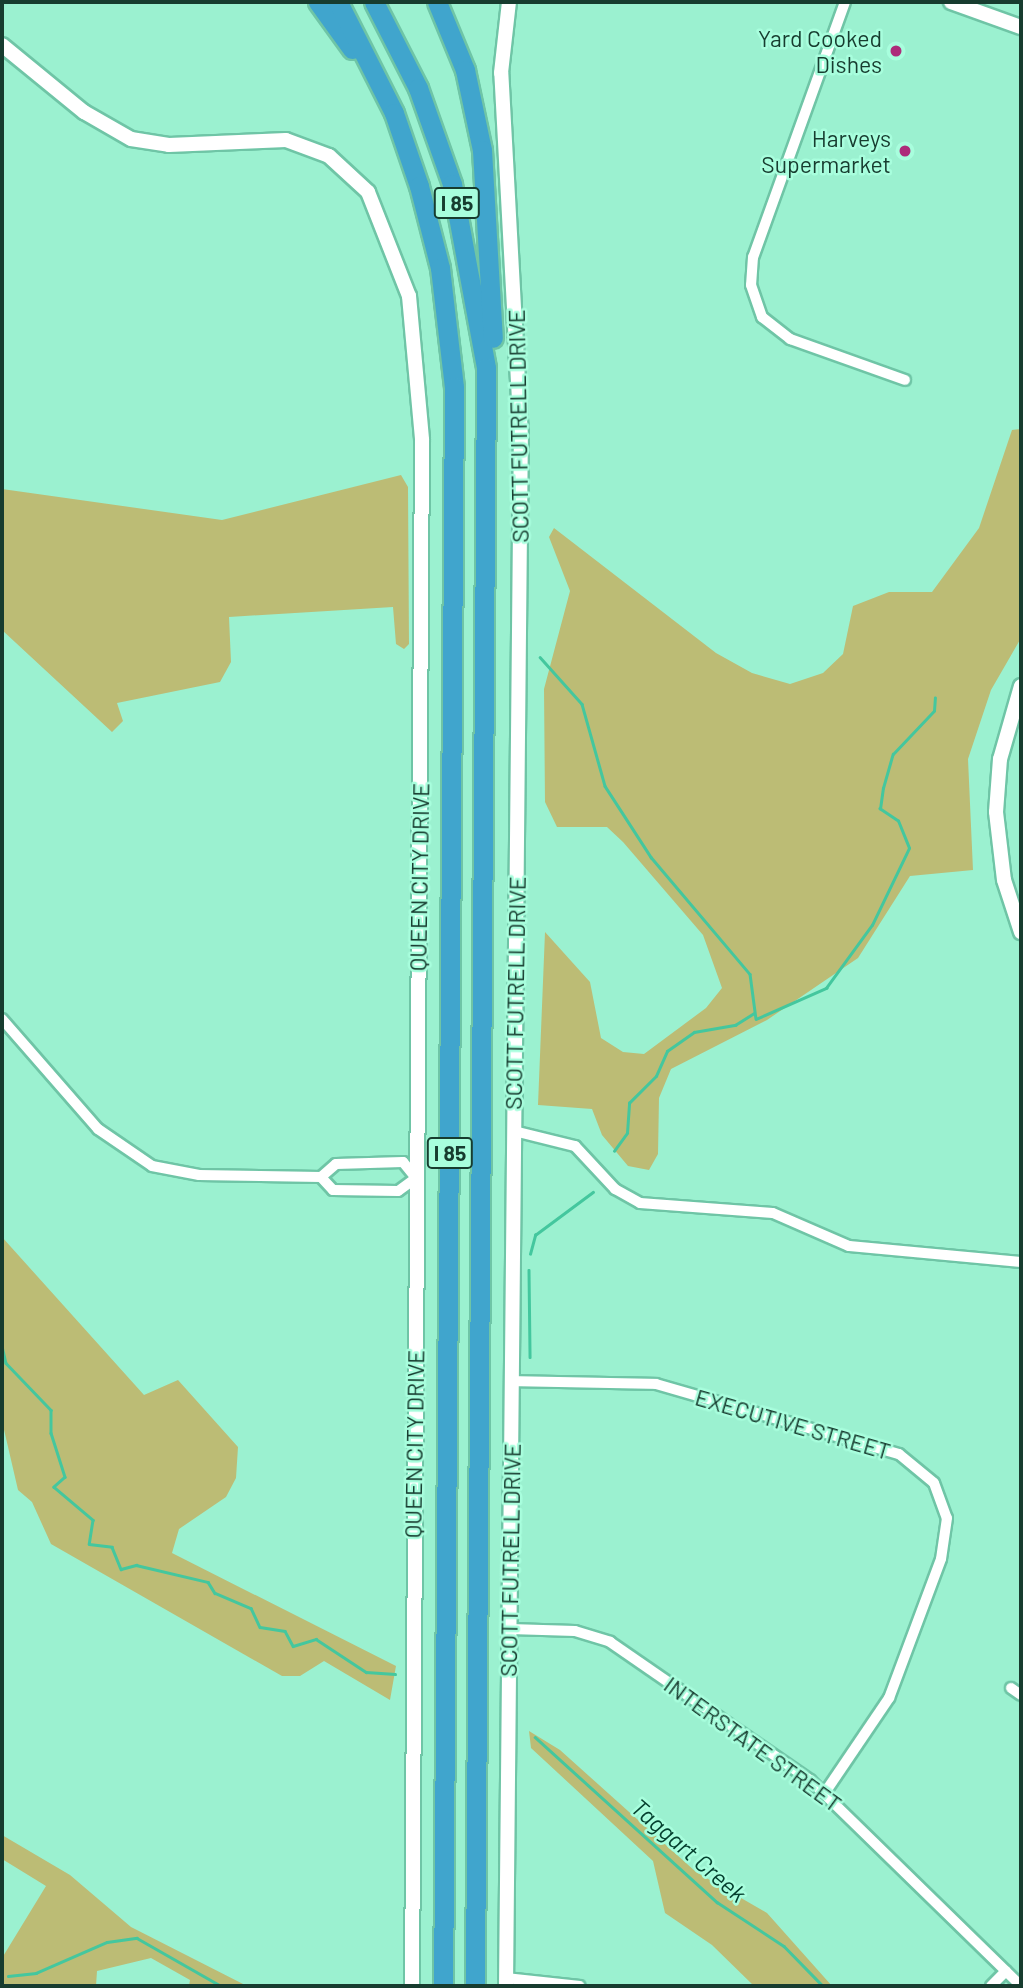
<!DOCTYPE html>
<html>
<head>
<meta charset="utf-8">
<style>
	body { margin:0 }
	#map { position:relative; width:1023px; height:1988px; overflow:hidden; background:#9bf1d0; font-family:Barlow,sans-serif }
	div>[style] { position:absolute }
	[style*='--x'] { left:calc(var(--x)*1px); top:calc(var(--y)*1px); width:calc(var(--w)*1px); rotate:calc(var(--a)*1deg) }
	.green>* { inset:0; background:#bcbc75 }
	.stream>* { height:2.5px; margin:-1.25px; padding:0 1.25px; transform-origin:1.25px; border-radius:1.25px; background:#44c79e }
	.roads { filter:drop-shadow(2px 0 #6fc5a6) drop-shadow(-2px 0 #6fc5a6) drop-shadow(0 2px #6fc5a6) drop-shadow(0 -2px #6fc5a6) }
	.street>* { height:10px; margin:-5px; padding:0 5px; transform-origin:5px; border-radius:5px; background:#fff }
	.secondary>* { height:14px; margin:-7px; padding:0 7px; transform-origin:7px; border-radius:7px; background:#fff }
	.highway>* { height:19px; margin:-9.5px; padding:0 9.5px; transform-origin:9.5px; border-radius:9.5px; background:#40a5cd }
	.dots>* { width:19px; height:19px; translate:-50% -50%; box-sizing:border-box; border:4px solid #a8fedd; border-radius:50% }
	span { translate:-50% -50%; white-space:nowrap; text-align:center; line-height:1.15; -webkit-text-stroke:5px #a8fedd; paint-order:stroke }
	.shield-label span { padding:2px 5px; background:#a8fedd; border:2px solid; border-radius:5px; -webkit-text-stroke-width:0 }
	.shield-label { font-size:21px; color:#173c2f; font-weight:700 }
	.poi-label { font-size:23px; color:#173c2f }
	.right { translate:-100% -50%; text-align:right }
	.street-label { font-size:23px; color:#173c2f }
	.water-label { font-size:24px; color:#05402f; font-style:italic }
	.frame { position:absolute; inset:0; border:4px solid #173c2f; pointer-events:none }
</style>
</head>
<body>
<div id="map">
	<div class="green">
		<div style="clip-path:polygon(1021px 429px,1021px 638px,991px 690px,968px 759px,973px 870px,910px 876px,858px 958px,767px 1020px,671px 1069px,659px 1098px,658px 1154px,649px 1170px,628px 1166px,602px 1135px,592px 1109px,538px 1105px,545px 932px,590px 982px,601px 1038px,623px 1052px,644px 1054px,706px 1008px,722px 988px,703px 935px,623px 842px,607px 827px,557px 827px,545px 802px,544px 689px,570px 591px,549px 537px,554px 528px,716px 653px,752px 673px,790px 684px,823px 673px,843px 654px,853px 606px,889px 592px,932px 592px,979px 528px,1012px 430px)"></div>
		<div style="clip-path:polygon(401px 475px,408px 487px,409px 644px,404px 649px,396px 644px,393px 607px,229px 617px,231px 662px,220px 682px,117px 703px,123px 721px,112px 732px,2px 630px,2px 489px,222px 520px)"></div>
		<div style="clip-path:polygon(2px 1237px,144px 1395px,178px 1380px,238px 1447px,236px 1478px,226px 1497px,179px 1529px,172px 1553px,396px 1666px,390px 1700px,324px 1661px,300px 1676px,282px 1676px,51px 1544px,32px 1502px,18px 1490px,2px 1421px)"></div>
		<div style="clip-path:polygon(529px 1731px,560px 1750px,696px 1872px,767px 1913px,832px 1986px,754px 1986px,712px 1945px,665px 1913px,653px 1861px,531px 1748px)"></div>
		<div style="clip-path:polygon(2px 1835px,70px 1875px,131px 1927px,247px 1986px,189px 1986px,190px 1980px,151px 1958px,97px 1971px,96px 1986px,3px 1986px,2px 1958px,46px 1886px,2px 1859px)"></div>
	</div>
	<div class="stream">
		<div style="--x:540;--y:657;--w:63;--a:48.2"></div>
		<div style="--x:582;--y:704;--w:85;--a:74.3"></div>
		<div style="--x:605;--y:786;--w:85;--a:57.1"></div>
		<div style="--x:651;--y:857;--w:153;--a:49.8"></div>
		<div style="--x:750;--y:974;--w:45;--a:82.4"></div>
		<div style="--x:756;--y:1019;--w:77;--a:-23.9"></div>
		<div style="--x:826;--y:988;--w:78;--a:-53.9"></div>
		<div style="--x:872;--y:925;--w:85;--a:-64.3"></div>
		<div style="--x:909;--y:848;--w:29;--a:-112"></div>
		<div style="--x:898;--y:821;--w:22;--a:-146"></div>
		<div style="--x:880;--y:809;--w:21;--a:-82"></div>
		<div style="--x:883;--y:788;--w:35;--a:-74"></div>
		<div style="--x:893;--y:754;--w:59;--a:-46.4"></div>
		<div style="--x:934;--y:711;--w:13;--a:-86"></div>
		<div style="--x:614;--y:1151;--w:22;--a:-54"></div>
		<div style="--x:627;--y:1133;--w:30;--a:-86"></div>
		<div style="--x:629;--y:1103;--w:38;--a:-45"></div>
		<div style="--x:656;--y:1076;--w:27;--a:-66"></div>
		<div style="--x:667;--y:1051;--w:33;--a:-35"></div>
		<div style="--x:694;--y:1032;--w:42;--a:-9.7"></div>
		<div style="--x:735;--y:1025;--w:22;--a:-32"></div>
		<div style="--x:530;--y:1254;--w:20;--a:-75"></div>
		<div style="--x:535;--y:1235;--w:72;--a:-36.6"></div>
		<div style="--x:529;--y:1270;--w:87;--a:89.3"></div>
		<div style="--x:2;--y:1346;--w:17;--a:77"></div>
		<div style="--x:6;--y:1363;--w:65;--a:46.2"></div>
		<div style="--x:51;--y:1410;--w:23;--a:90"></div>
		<div style="--x:51;--y:1433;--w:46;--a:72.3"></div>
		<div style="--x:65;--y:1477;--w:15;--a:138"></div>
		<div style="--x:54;--y:1487;--w:51;--a:40.2"></div>
		<div style="--x:93;--y:1520;--w:24;--a:99"></div>
		<div style="--x:89;--y:1544;--w:23;--a:7"></div>
		<div style="--x:112;--y:1547;--w:24;--a:68"></div>
		<div style="--x:121;--y:1569;--w:16;--a:-15"></div>
		<div style="--x:136;--y:1565;--w:74;--a:13.3"></div>
		<div style="--x:208;--y:1582;--w:13;--a:58"></div>
		<div style="--x:215;--y:1593;--w:39;--a:23"></div>
		<div style="--x:251;--y:1608;--w:21;--a:65"></div>
		<div style="--x:260;--y:1627;--w:25;--a:9"></div>
		<div style="--x:285;--y:1631;--w:17;--a:62"></div>
		<div style="--x:293;--y:1646;--w:24;--a:-17"></div>
		<div style="--x:316;--y:1639;--w:60;--a:33.4"></div>
		<div style="--x:366;--y:1672;--w:29;--a:4"></div>
		<div style="--x:535;--y:1737;--w:246;--a:42.2"></div>
		<div style="--x:717;--y:1902;--w:80;--a:33.3"></div>
		<div style="--x:784;--y:1946;--w:56;--a:45.7"></div>
		<div style="--x:8;--y:1976;--w:28;--a:-6"></div>
		<div style="--x:36;--y:1973;--w:77;--a:-23.6"></div>
		<div style="--x:107;--y:1942;--w:30;--a:-8"></div>
		<div style="--x:137;--y:1938;--w:97;--a:29.7"></div>
	</div>
	<div class="roads">
		<div class="street">
			<div style="--x:845;--y:2;--w:271;--a:109.8"></div>
			<div style="--x:753;--y:257;--w:28;--a:94"></div>
			<div style="--x:751;--y:285;--w:34;--a:71"></div>
			<div style="--x:762;--y:317;--w:36;--a:38"></div>
			<div style="--x:790;--y:339;--w:122;--a:19.6"></div>
			<div style="--x:2;--y:1019;--w:146;--a:48.9"></div>
			<div style="--x:98;--y:1129;--w:65;--a:34.4"></div>
			<div style="--x:152;--y:1166;--w:48;--a:10.8"></div>
			<div style="--x:199;--y:1175;--w:122;--a:0.9"></div>
			<div style="--x:321;--y:1177;--w:20;--a:-41"></div>
			<div style="--x:336;--y:1164;--w:67;--a:-1.7"></div>
			<div style="--x:403;--y:1162;--w:21;--a:51"></div>
			<div style="--x:416;--y:1178;--w:22;--a:144"></div>
			<div style="--x:398;--y:1191;--w:65;--a:-179.1"></div>
			<div style="--x:333;--y:1190;--w:18;--a:-133"></div>
			<div style="--x:514;--y:1131;--w:63;--a:13.8"></div>
			<div style="--x:575;--y:1146;--w:59;--a:47.1"></div>
			<div style="--x:615;--y:1189;--w:29;--a:29"></div>
			<div style="--x:640;--y:1203;--w:133;--a:4.3"></div>
			<div style="--x:773;--y:1213;--w:83;--a:23.5"></div>
			<div style="--x:849;--y:1246;--w:173;--a:5.3"></div>
			<div style="--x:512;--y:1381;--w:144;--a:1.2"></div>
			<div style="--x:656;--y:1384;--w:253;--a:16.1"></div>
			<div style="--x:899;--y:1454;--w:45;--a:39.6"></div>
			<div style="--x:934;--y:1483;--w:37;--a:70"></div>
			<div style="--x:947;--y:1518;--w:41;--a:98.3"></div>
			<div style="--x:941;--y:1559;--w:148;--a:110.5"></div>
			<div style="--x:889;--y:1698;--w:112;--a:124.1"></div>
			<div style="--x:510;--y:1629;--w:65;--a:1.8"></div>
			<div style="--x:575;--y:1631;--w:37;--a:17"></div>
			<div style="--x:610;--y:1642;--w:243;--a:34.6"></div>
			<div style="--x:810;--y:1780;--w:295;--a:44.3"></div>
			<div style="--x:1011;--y:1688;--w:12;--a:35"></div>
			<div style="--x:506;--y:1978;--w:74;--a:6.2"></div>
			<div style="--x:991;--y:1986;--w:21;--a:-45"></div>
		</div>
		<div class="secondary">
			<div style="--x:951;--y:2;--w:74;--a:19.7"></div>
			<div style="--x:2;--y:45;--w:106;--a:39.3"></div>
			<div style="--x:84;--y:112;--w:54;--a:29.9"></div>
			<div style="--x:131;--y:139;--w:38;--a:9"></div>
			<div style="--x:169;--y:145;--w:117;--a:-2.4"></div>
			<div style="--x:286;--y:140;--w:46;--a:20.4"></div>
			<div style="--x:329;--y:156;--w:53;--a:42.7"></div>
			<div style="--x:368;--y:192;--w:112;--a:68.5"></div>
			<div style="--x:409;--y:296;--w:145;--a:84.8"></div>
			<div style="--x:422;--y:440;--w:1546;--a:90.37"></div>
			<div style="--x:1021;--y:686;--w:76;--a:106"></div>
			<div style="--x:1000;--y:759;--w:53;--a:94.3"></div>
			<div style="--x:996;--y:812;--w:68;--a:83.3"></div>
			<div style="--x:1004;--y:880;--w:55;--a:71.9"></div>
			<div style="--x:506;--y:1986;--w:1549;--a:-89.45"></div>
			<div style="--x:521;--y:437;--w:365;--a:-93.1"></div>
			<div style="--x:501;--y:73;--w:71;--a:-83.6"></div>
		</div>
		<div class="highway">
			<div style="--x:318;--y:2;--w:58;--a:54.1"></div>
			<div style="--x:338;--y:2;--w:124;--a:63.2"></div>
			<div style="--x:394;--y:113;--w:77;--a:71.1"></div>
			<div style="--x:419;--y:186;--w:85;--a:75.6"></div>
			<div style="--x:440;--y:268;--w:120;--a:83.3"></div>
			<div style="--x:454;--y:387;--w:1599;--a:90.39"></div>
			<div style="--x:374;--y:2;--w:97;--a:62.9"></div>
			<div style="--x:418;--y:88;--w:102;--a:70.5"></div>
			<div style="--x:452;--y:184;--w:187;--a:79.5"></div>
			<div style="--x:486;--y:368;--w:1618;--a:90.39"></div>
			<div style="--x:437;--y:2;--w:74;--a:67.6"></div>
			<div style="--x:465;--y:70;--w:82;--a:78"></div>
			<div style="--x:482;--y:150;--w:188;--a:86.7"></div>
		</div>
	</div>
	<div class="dots">
		<div style="left:896px;top:51px;background:#ad2c7a"></div>
		<div style="left:905px;top:151px;background:#ad2c7a"></div>
	</div>
	<div class="shield-label">
		<span style="left:457px;top:203px">I 85</span>
		<span style="left:450px;top:1153px">I 85</span>
	</div>
	<div class="poi-label">
		<span class="right" style="left:882px;top:51px">Yard Cooked<br>Dishes</span>
		<span class="right" style="left:891px;top:151px">Harveys<br>Supermarket</span>
	</div>
	<div class="street-label">
		<span style="left:518px;top:426px;rotate:-91deg">SCOTT FUTRELL DRIVE</span>
		<span style="left:419px;top:877px;rotate:-89deg">QUEEN CITY DRIVE</span>
		<span style="left:515px;top:993px;rotate:-89deg">SCOTT FUTRELL DRIVE</span>
		<span style="left:793px;top:1424px;rotate:16deg">EXECUTIVE STREET</span>
		<span style="left:414px;top:1444px;rotate:-89deg">QUEEN CITY DRIVE</span>
		<span style="left:510px;top:1560px;rotate:-89deg">SCOTT FUTRELL DRIVE</span>
		<span style="left:753px;top:1744px;rotate:36deg">INTERSTATE STREET</span>
	</div>
	<div class="water-label">
		<span style="left:689px;top:1850px;rotate:41deg">Taggart Creek</span>
	</div>
	<div class="frame"></div>
</div>
</body>
</html>
